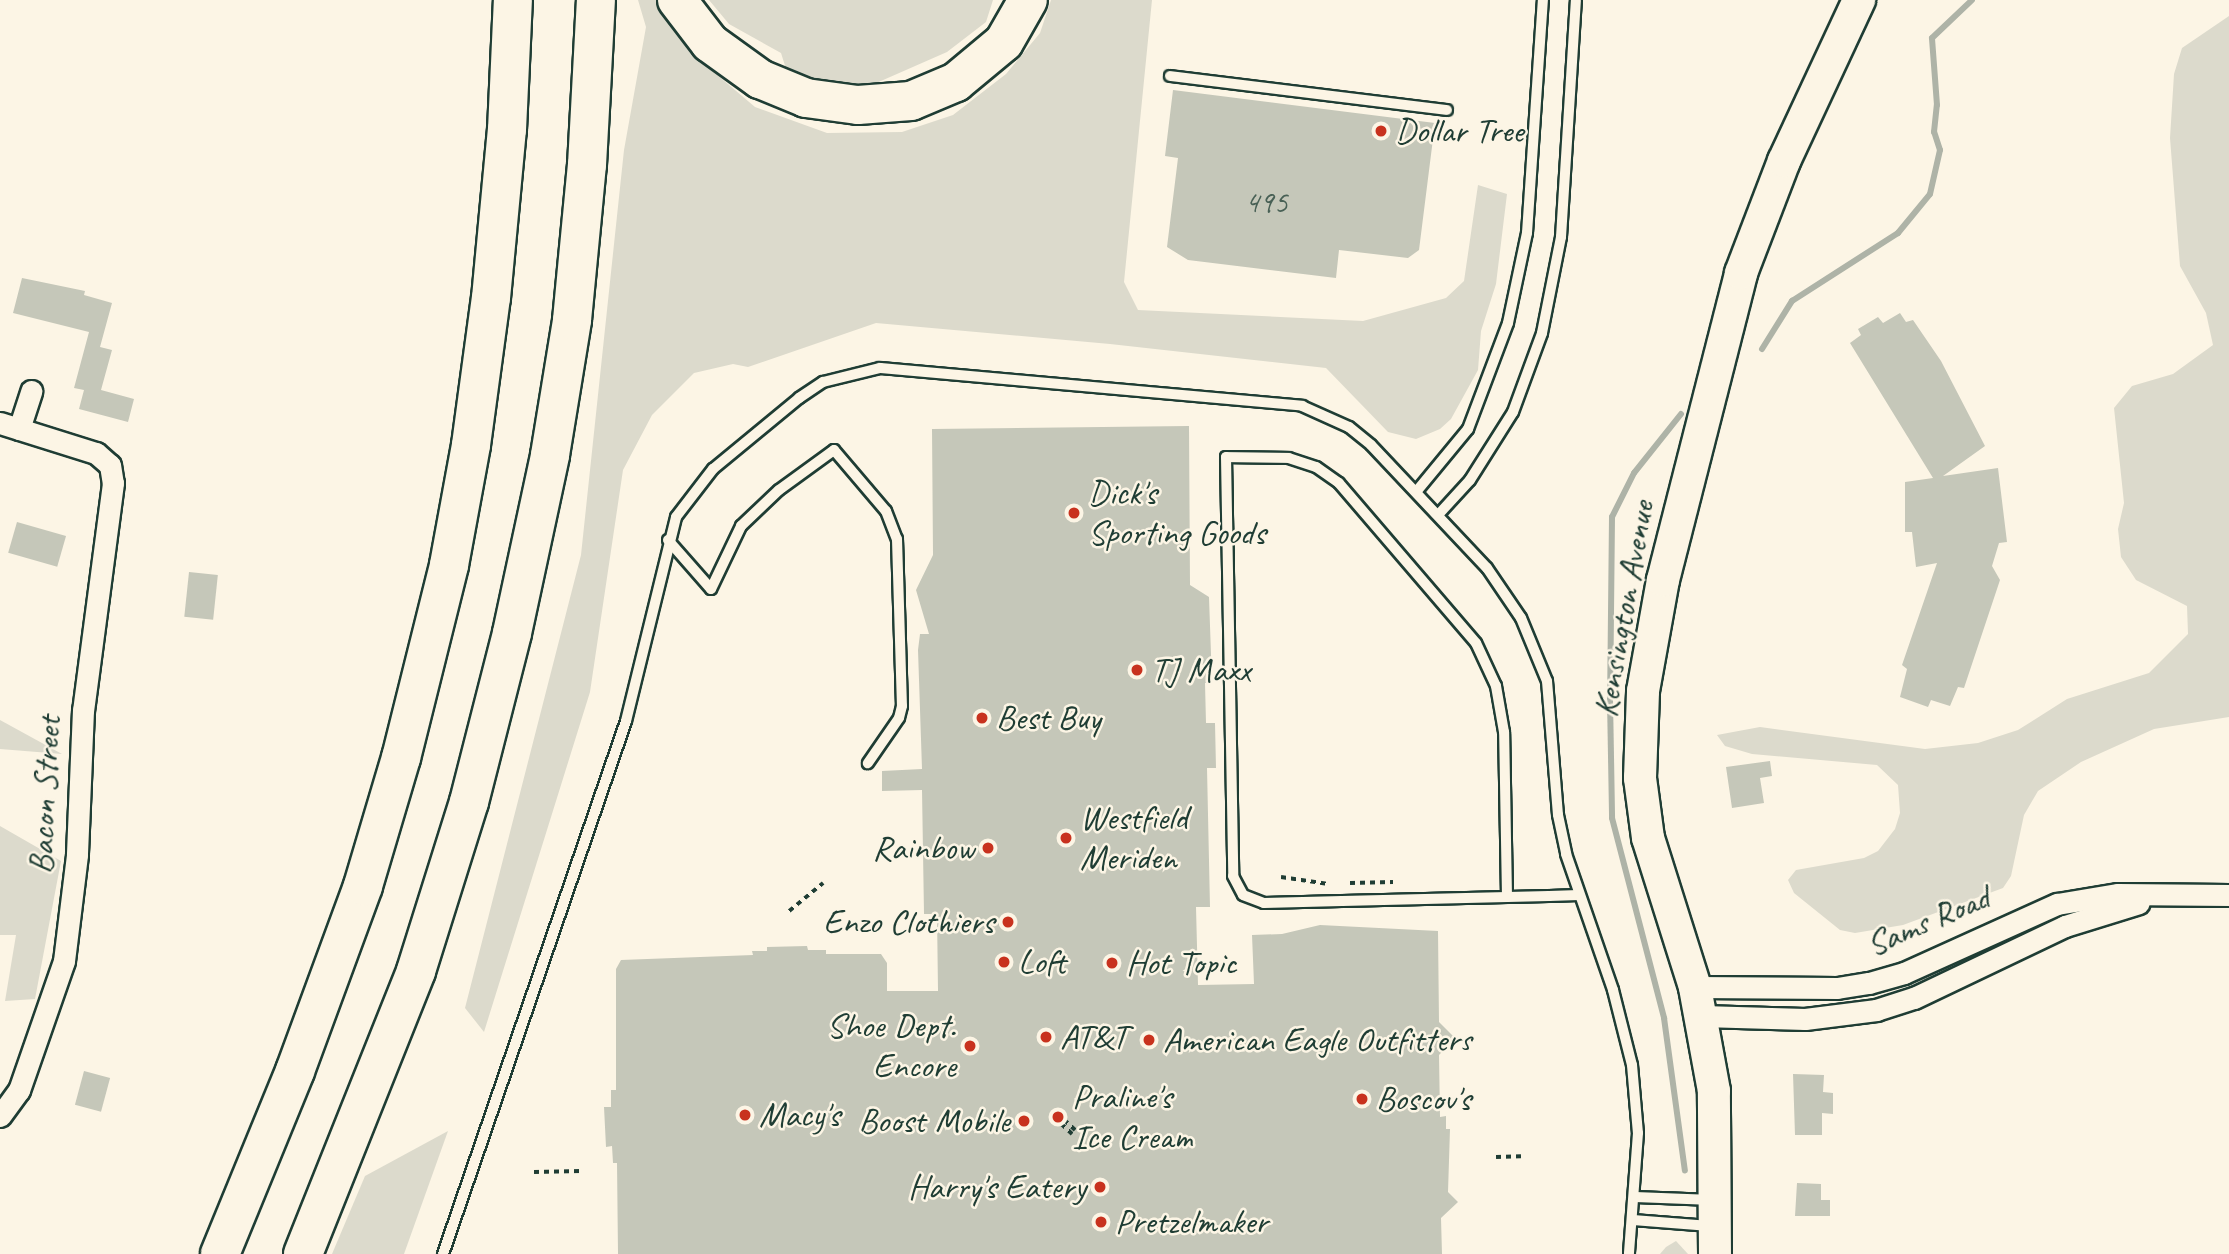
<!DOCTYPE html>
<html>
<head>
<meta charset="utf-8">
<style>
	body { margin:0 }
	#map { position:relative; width:2229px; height:1254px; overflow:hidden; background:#fcf5e5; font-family:Caveat,sans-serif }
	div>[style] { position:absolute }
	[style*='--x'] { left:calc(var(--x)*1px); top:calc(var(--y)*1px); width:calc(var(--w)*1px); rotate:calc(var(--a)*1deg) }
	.green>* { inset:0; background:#dcdacc }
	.stream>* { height:6px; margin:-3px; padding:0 3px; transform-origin:3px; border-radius:3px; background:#aeb3a7 }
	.building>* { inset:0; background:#c5c7b9; transform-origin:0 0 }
	.path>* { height:3.5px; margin-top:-1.75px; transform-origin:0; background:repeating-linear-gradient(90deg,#1f3d34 0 5px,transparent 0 10px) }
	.roads { filter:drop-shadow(2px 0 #1f3d34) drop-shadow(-2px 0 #1f3d34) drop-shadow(0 2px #1f3d34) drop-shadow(0 -2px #1f3d34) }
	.lane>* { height:10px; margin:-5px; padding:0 5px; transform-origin:5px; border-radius:5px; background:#fcf5e5 }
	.street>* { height:21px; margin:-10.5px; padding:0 10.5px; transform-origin:10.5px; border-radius:10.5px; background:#fcf5e5 }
	.secondary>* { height:32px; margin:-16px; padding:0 16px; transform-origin:16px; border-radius:16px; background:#fcf5e5 }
	.highway>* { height:38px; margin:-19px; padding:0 19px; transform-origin:19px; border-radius:19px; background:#fcf5e5 }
	.dots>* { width:19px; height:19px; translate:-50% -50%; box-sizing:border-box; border:4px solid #fcf5e5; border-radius:50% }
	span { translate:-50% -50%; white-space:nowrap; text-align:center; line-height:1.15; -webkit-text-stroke:5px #fcf5e5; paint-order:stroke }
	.number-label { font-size:32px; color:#486055 }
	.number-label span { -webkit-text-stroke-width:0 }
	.poi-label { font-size:35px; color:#1f3d34 }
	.left { translate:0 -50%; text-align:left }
	.right { translate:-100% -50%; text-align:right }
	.street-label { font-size:35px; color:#1f3d34 }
</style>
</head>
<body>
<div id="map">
	<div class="green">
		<div style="clip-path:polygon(638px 0,660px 0,689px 51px,755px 107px,827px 133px,902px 132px,953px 115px,1006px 74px,1040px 33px,1051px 0,1152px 0,1124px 282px,1138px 310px,1363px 321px,1446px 298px,1464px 281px,1478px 185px,1507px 194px,1496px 284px,1481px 331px,1478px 370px,1451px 419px,1440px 429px,1416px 439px,1388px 432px,1326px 368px,1110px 344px,876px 323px,748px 367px,733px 364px,694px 373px,652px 415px,623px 470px,590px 692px,484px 1032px,465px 1008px,581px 555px,624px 150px,646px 27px)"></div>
		<div style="clip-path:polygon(709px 0,993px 0,986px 22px,947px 52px,865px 88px,787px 72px,781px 53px,729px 24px)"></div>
		<div style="clip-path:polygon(2229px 16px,2229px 717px,2154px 729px,2081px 762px,2038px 791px,2024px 815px,2011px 876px,2003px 888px,1903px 925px,1855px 933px,1840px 930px,1794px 893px,1788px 880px,1796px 870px,1864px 858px,1878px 851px,1895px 829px,1900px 813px,1898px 785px,1877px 765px,1752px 754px,1725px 746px,1717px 735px,1760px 727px,1925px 749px,1978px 743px,2018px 730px,2067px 699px,2149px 673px,2188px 634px,2187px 606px,2136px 580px,2121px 557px,2118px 529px,2124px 503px,2114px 408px,2132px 386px,2173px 374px,2213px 345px,2206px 313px,2180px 266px,2170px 138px,2174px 74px,2182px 48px)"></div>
		<div style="clip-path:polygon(0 720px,62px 754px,0 749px)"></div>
		<div style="clip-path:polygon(0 826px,61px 861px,35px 999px,5px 1001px,16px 935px,0 935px)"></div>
		<div style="clip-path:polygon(448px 1131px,404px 1254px,332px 1254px,365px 1176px)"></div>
		<div style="clip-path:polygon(1676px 1241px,1688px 1254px,1660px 1254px,1666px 1247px)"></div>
	</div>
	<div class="stream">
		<div style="--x:1762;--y:349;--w:57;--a:-58"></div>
		<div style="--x:1792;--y:301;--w:126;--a:-32.7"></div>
		<div style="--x:1898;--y:233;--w:50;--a:-50.6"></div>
		<div style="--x:1930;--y:194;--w:45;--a:-77.2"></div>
		<div style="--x:1940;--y:150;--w:19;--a:-108"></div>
		<div style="--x:1934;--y:132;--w:27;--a:-84"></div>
		<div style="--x:1937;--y:105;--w:67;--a:-94.3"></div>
		<div style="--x:1932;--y:38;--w:55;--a:-43.5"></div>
		<div style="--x:1681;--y:414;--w:75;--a:128.5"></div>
		<div style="--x:1634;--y:473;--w:49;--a:116.6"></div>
		<div style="--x:1612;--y:517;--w:182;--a:90.6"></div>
		<div style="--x:1610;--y:699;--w:119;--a:89"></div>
		<div style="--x:1612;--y:818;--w:207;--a:75.4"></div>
		<div style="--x:1664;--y:1018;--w:154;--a:82.2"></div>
	</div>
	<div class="building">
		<div style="clip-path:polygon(1173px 90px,1435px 123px,1419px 250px,1408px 258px,1339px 250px,1336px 278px,1188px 260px,1167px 247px,1178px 158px,1165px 156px)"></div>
		<div style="clip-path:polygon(22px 278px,85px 291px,84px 295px,112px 303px,100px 347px,112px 350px,101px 390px,134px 399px,128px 422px,79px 409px,84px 390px,74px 388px,89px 332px,13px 313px)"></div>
		<div style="clip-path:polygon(1900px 313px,1906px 322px,1913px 320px,1941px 361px,1985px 446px,1943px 476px,1998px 468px,2007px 542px,1999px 543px,1992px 566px,2000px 580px,1964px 688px,1958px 687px,1950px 706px,1931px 700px,1928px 707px,1900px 697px,1907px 669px,1902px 665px,1937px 563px,1916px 567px,1912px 532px,1905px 532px,1905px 482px,1933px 478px,1850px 343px,1861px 335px,1858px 329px,1878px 317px,1883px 323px)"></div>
		<div style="clip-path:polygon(1189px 426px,1190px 585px,1209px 597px,1212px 683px,1205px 683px,1206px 723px,1215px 723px,1216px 768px,1207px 768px,1210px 907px,1196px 907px,1198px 985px,1254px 984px,1252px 935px,1282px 934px,1320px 925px,1438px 931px,1439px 1022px,1455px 1038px,1439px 1055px,1440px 1117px,1446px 1116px,1446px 1129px,1450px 1129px,1448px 1192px,1458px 1202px,1441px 1218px,1442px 1254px,618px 1254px,617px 1163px,613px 1163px,612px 1146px,606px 1147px,604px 1107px,611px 1107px,611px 1090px,616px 1090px,616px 969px,621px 960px,753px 955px,752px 951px,767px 951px,767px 947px,807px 946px,808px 950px,826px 950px,826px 954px,881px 954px,887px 963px,887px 991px,938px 991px,937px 914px,924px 914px,922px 790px,882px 791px,882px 771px,922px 769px,918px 650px,920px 634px,929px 634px,916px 590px,933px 555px,932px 429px)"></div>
		<div style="left:17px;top:522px;width:51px;height:32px;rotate:16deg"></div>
		<div style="left:189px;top:572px;width:29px;height:45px;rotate:6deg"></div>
		<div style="clip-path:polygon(1770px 761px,1772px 776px,1760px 778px,1764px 803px,1732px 808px,1726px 767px)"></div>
		<div style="left:84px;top:1071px;width:27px;height:35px;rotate:15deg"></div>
		<div style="clip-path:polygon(1793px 1074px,1824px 1075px,1823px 1092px,1833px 1093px,1833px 1114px,1822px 1113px,1822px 1135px,1795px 1135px)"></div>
		<div style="clip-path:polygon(1797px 1183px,1821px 1184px,1821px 1200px,1830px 1200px,1830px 1216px,1795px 1216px)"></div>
	</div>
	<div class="path">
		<div style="--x:1281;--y:877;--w:48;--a:8.5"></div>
		<div style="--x:1350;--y:883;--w:43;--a:-1.3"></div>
		<div style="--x:789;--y:911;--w:44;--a:-39.5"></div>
		<div style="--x:1057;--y:1113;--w:25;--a:43"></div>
		<div style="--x:1054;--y:1117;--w:25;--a:43"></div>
		<div style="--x:1496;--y:1157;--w:25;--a:-2"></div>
		<div style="--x:534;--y:1172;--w:47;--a:-1.2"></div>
	</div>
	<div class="roads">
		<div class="lane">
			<div style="--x:1170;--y:76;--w:279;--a:7"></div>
			<div style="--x:1416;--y:492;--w:82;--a:-50.5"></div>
			<div style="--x:1468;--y:429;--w:113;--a:-69.3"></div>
			<div style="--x:1508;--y:323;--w:92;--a:-78.1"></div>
			<div style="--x:1527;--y:233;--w:234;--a:-86.1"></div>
			<div style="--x:1438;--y:515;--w:47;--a:-47.6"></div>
			<div style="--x:1470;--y:480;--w:80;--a:-57.7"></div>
			<div style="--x:1513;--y:412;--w:84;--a:-69.8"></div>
			<div style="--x:1542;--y:333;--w:98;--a:-78.8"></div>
			<div style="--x:1561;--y:237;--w:237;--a:-86.4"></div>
			<div style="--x:668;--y:540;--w:65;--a:48.7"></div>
			<div style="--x:711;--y:589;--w:70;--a:-64.5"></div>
			<div style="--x:741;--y:526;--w:52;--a:-43.5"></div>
			<div style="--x:779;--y:490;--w:68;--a:-36"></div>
			<div style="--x:834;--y:450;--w:80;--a:49.6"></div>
			<div style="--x:886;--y:511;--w:30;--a:69"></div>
			<div style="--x:897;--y:539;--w:167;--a:88.3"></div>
			<div style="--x:902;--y:706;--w:12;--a:104"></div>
			<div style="--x:899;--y:718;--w:55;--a:124.6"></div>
			<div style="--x:1507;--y:897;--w:165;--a:-91"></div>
			<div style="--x:1504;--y:732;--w:47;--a:-99.9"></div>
			<div style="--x:1496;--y:686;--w:47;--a:-114.9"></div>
			<div style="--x:1476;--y:643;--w:211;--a:-130.6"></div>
			<div style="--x:1339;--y:483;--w:28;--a:-145"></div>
			<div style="--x:1316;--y:467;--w:28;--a:-162"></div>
			<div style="--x:1289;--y:458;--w:63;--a:-179.1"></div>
			<div style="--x:1226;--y:457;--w:419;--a:89"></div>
			<div style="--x:1233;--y:876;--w:21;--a:62"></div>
			<div style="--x:1243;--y:895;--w:22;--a:21"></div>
			<div style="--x:1264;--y:903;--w:78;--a:-1.5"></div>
			<div style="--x:1342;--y:901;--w:207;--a:-1.4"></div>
			<div style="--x:1549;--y:896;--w:30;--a:-2"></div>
			<div style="--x:1635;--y:1197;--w:78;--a:2.2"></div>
			<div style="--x:1633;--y:1220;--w:77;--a:4.5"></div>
			<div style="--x:443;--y:1254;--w:564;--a:-71.05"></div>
			<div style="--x:626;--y:721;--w:210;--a:-76.2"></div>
			<div style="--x:676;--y:517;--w:61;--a:-52.4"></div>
			<div style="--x:713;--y:469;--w:112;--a:-39.5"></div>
			<div style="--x:799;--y:398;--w:29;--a:-34"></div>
			<div style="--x:823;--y:382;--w:59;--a:-13.8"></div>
			<div style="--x:880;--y:368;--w:424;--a:5.1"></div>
			<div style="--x:1302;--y:406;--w:51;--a:24.1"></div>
			<div style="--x:1349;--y:427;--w:28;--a:39"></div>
			<div style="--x:1371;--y:445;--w:169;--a:46.7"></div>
			<div style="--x:1487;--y:568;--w:60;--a:55.8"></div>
			<div style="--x:1521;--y:618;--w:68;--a:67.6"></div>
			<div style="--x:1547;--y:681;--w:134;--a:85.3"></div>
			<div style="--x:1558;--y:815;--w:40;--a:78"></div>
			<div style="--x:1566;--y:854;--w:144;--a:70.9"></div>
			<div style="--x:1613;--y:990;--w:77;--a:75.8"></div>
			<div style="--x:1632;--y:1065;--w:68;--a:85"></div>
			<div style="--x:1638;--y:1133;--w:121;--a:94.3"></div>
		</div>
		<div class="street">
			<div style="--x:0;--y:423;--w:101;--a:17.4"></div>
			<div style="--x:96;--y:453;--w:18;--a:41"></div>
			<div style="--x:110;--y:465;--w:18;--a:81"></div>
			<div style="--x:113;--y:483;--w:229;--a:97.5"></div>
			<div style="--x:83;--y:710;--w:145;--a:92.4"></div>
			<div style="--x:77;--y:855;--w:107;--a:97"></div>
			<div style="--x:64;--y:961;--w:137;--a:109.2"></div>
			<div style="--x:19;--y:1090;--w:32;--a:126"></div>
			<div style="--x:19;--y:429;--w:40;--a:-72"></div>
			<div style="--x:1695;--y:987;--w:142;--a:0.4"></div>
			<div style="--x:1837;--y:988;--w:32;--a:-9"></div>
			<div style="--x:1869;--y:983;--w:36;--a:-16"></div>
			<div style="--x:1904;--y:973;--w:168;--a:-24.3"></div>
			<div style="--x:2057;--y:904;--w:62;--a:-9.3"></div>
			<div style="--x:2118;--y:894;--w:111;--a:0.5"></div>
			<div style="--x:1702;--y:1016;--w:103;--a:1.7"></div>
			<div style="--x:1805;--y:1019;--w:72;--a:-7.2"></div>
			<div style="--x:1876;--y:1010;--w:40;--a:-18"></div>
			<div style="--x:1914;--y:998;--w:167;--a:-25.5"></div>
			<div style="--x:2065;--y:926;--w:77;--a:-17.3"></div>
		</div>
		<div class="secondary">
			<div style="--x:1715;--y:1254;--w:163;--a:-90.4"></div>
			<div style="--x:1714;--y:1091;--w:106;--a:-100.4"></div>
			<div style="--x:1695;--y:987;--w:156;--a:-107.5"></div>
			<div style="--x:1648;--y:838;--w:61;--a:-97.6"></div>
			<div style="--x:1640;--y:778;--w:87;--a:-88"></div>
			<div style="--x:1643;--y:691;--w:113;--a:-79.8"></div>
			<div style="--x:1663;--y:580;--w:317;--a:-75.7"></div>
			<div style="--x:1741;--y:273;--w:120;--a:-69"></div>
			<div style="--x:1784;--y:161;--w:178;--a:-65"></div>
		</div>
		<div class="highway">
			<div style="--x:677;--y:0;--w:54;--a:52.5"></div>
			<div style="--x:710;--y:43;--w:62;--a:35.8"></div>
			<div style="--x:760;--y:79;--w:50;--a:22.4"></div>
			<div style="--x:806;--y:98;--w:52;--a:7.7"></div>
			<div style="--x:858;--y:105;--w:53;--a:-4.3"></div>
			<div style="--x:911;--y:101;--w:49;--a:-22.9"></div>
			<div style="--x:956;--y:82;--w:62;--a:-39.8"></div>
			<div style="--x:1004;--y:42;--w:48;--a:-60.3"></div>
			<div style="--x:220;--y:1254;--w:198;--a:-67.7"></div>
			<div style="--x:295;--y:1071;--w:197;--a:-69.8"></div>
			<div style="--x:363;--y:886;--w:134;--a:-73.5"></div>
			<div style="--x:401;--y:758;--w:199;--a:-76"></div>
			<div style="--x:449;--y:565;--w:122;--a:-79.6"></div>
			<div style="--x:471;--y:445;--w:148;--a:-82.3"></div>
			<div style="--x:491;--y:298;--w:169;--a:-84.6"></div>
			<div style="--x:507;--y:130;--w:130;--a:-87.4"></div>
			<div style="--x:303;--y:1254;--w:305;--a:-68.2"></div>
			<div style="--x:416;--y:971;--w:177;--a:-72.6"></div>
			<div style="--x:469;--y:802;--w:174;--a:-75.7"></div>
			<div style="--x:512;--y:633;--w:182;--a:-77.9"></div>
			<div style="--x:550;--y:455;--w:137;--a:-80.7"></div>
			<div style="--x:572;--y:320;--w:156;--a:-84.5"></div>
			<div style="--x:587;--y:165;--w:165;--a:-86.9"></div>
		</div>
	</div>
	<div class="dots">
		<div style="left:1381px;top:131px;background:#c8321e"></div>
		<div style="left:1074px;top:513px;background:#c8321e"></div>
		<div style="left:1137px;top:670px;background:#c8321e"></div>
		<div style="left:982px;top:718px;background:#c8321e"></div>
		<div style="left:1066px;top:838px;background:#c8321e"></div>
		<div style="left:988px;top:848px;background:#c8321e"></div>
		<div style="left:1008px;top:922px;background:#c8321e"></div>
		<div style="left:1004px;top:962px;background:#c8321e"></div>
		<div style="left:1112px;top:963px;background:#c8321e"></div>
		<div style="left:1046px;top:1037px;background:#c8321e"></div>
		<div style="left:1149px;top:1040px;background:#c8321e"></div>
		<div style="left:970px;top:1046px;background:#c8321e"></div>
		<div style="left:1362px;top:1099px;background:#c8321e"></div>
		<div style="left:745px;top:1115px;background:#c8321e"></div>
		<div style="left:1058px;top:1117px;background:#c8321e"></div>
		<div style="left:1024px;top:1121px;background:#c8321e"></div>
		<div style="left:1100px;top:1187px;background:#c8321e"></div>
		<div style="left:1101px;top:1222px;background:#c8321e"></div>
	</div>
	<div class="number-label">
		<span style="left:1266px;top:202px">495</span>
	</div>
	<div class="poi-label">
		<span class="left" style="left:1395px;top:131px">Dollar Tree</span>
		<span class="left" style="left:1088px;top:513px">Dick's<br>Sporting Goods</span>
		<span class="left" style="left:1151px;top:670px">TJ Maxx</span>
		<span class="left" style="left:996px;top:718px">Best Buy</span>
		<span class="left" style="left:1080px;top:838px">Westfield<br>Meriden</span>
		<span class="right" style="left:974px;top:848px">Rainbow</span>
		<span class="right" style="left:994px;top:922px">Enzo Clothiers</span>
		<span class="left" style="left:1018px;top:962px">Loft</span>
		<span class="left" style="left:1126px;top:963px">Hot Topic</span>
		<span class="right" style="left:956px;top:1046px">Shoe Dept.<br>Encore</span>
		<span class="left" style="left:1060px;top:1037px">AT&amp;T</span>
		<span class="left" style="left:1163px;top:1040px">American Eagle Outfitters</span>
		<span class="left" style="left:1072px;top:1117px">Praline's<br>Ice Cream</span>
		<span class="left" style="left:1376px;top:1099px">Boscov's</span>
		<span class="left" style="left:759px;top:1115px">Macy's</span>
		<span class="right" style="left:1010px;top:1121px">Boost Mobile</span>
		<span class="right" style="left:1086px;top:1187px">Harry's Eatery</span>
		<span class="left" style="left:1115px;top:1222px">Pretzelmaker</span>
	</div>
	<div class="street-label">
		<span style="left:1624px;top:609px;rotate:-80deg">Kensington Avenue</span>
		<span style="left:45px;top:795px;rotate:-87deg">Bacon Street</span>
		<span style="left:1928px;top:921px;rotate:-23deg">Sams Road</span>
	</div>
</div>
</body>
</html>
